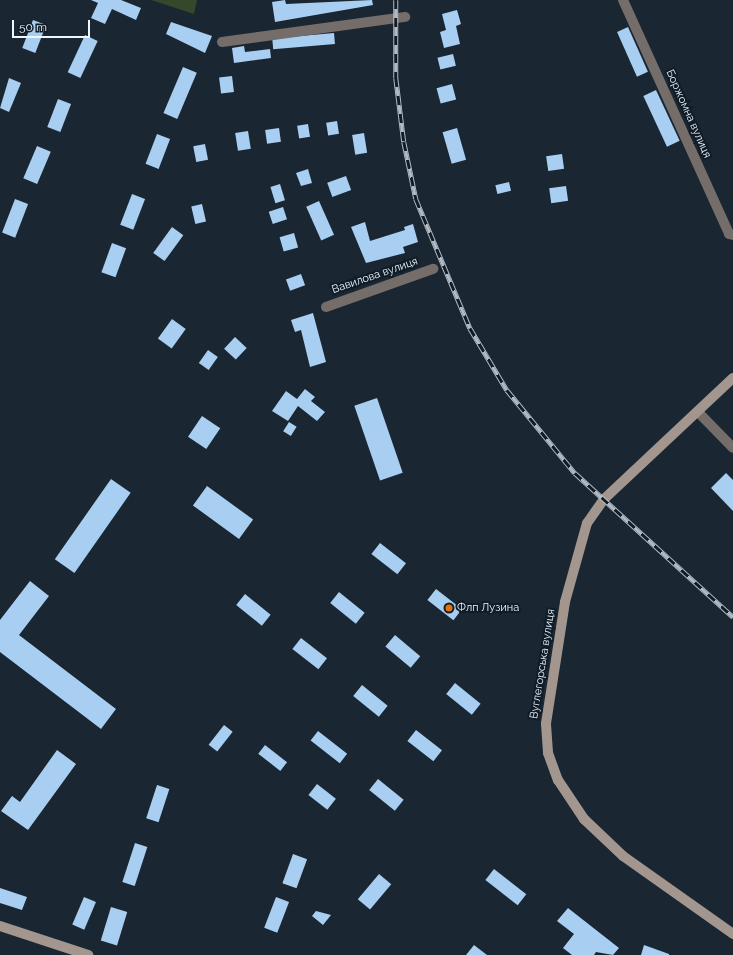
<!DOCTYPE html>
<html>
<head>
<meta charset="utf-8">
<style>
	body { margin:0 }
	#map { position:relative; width:733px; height:955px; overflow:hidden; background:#1a2631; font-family:Raleway,sans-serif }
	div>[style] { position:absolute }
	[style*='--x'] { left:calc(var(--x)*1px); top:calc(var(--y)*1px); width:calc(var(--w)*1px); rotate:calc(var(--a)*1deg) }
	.green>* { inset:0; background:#37472b }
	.building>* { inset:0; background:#a8cef2; transform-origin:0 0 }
	.minor>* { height:10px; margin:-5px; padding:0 5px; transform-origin:5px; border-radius:5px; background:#756d69 }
	.secondary>* { height:10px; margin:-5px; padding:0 5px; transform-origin:5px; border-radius:5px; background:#a3968f }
	.rail>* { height:4.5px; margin-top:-2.25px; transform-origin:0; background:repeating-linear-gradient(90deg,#101c27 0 9px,#b2bbc4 0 18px); box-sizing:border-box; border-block:1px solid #b2bbc4 }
	.dots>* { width:11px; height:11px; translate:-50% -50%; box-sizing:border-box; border:2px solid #101c27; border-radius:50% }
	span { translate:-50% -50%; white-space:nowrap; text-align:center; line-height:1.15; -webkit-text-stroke:4px #101c27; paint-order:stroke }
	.street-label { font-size:11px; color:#eef6fe }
	.poi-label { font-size:11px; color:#eef6fe }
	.left { translate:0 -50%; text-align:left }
	.scale { position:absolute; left:12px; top:20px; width:78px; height:18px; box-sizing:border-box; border:2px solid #eef6fe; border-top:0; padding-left:5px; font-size:12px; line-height:14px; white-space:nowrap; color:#eef6fe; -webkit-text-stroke:3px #101c27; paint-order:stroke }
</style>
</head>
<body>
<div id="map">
	<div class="green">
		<div style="clip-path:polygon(151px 0,197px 0,194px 14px)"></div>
	</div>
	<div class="building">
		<div style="clip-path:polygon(91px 0,121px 0,141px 8px,136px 20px,112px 9px,105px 24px,91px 18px,98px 3px)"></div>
		<div style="clip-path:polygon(285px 0,286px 4px,372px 0,373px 5px,275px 22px,272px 2px)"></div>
		<div style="clip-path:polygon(457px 10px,461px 24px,456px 26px,460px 44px,444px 48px,440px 32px,446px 30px,442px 14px)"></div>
		<div style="left:33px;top:20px;width:14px;height:30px;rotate:21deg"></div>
		<div style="clip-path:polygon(171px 22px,212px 36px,205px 53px,166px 34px)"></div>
		<div style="left:628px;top:27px;width:49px;height:12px;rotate:66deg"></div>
		<div style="left:334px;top:33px;width:11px;height:62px;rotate:85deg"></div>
		<div style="left:85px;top:35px;width:14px;height:41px;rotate:25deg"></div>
		<div style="clip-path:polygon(244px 46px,245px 52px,270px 49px,271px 58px,234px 63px,232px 48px)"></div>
		<div style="left:453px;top:54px;width:12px;height:16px;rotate:76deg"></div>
		<div style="left:183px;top:67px;width:15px;height:50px;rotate:23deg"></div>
		<div style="left:232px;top:76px;width:16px;height:13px;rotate:83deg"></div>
		<div style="clip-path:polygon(9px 78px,21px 83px,9px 112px,0 108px)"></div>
		<div style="left:452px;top:84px;width:16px;height:16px;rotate:75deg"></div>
		<div style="left:656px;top:90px;width:56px;height:14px;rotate:65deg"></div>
		<div style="left:58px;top:99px;width:14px;height:30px;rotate:21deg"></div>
		<div style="left:337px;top:121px;width:13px;height:11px;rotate:81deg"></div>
		<div style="left:308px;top:124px;width:13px;height:11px;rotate:81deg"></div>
		<div style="left:279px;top:128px;width:14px;height:14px;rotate:82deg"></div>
		<div style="left:457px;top:128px;width:33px;height:15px;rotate:74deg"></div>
		<div style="left:248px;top:131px;width:18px;height:13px;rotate:81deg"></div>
		<div style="left:364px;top:133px;width:20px;height:12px;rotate:81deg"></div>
		<div style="left:157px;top:134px;width:14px;height:32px;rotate:21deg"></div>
		<div style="left:205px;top:144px;width:16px;height:12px;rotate:79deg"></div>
		<div style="left:37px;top:146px;width:15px;height:35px;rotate:23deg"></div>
		<div style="left:562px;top:154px;width:15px;height:16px;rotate:82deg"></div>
		<div style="clip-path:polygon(308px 169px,312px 183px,301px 186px,296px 173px)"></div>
		<div style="left:346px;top:176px;width:15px;height:20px;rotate:70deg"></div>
		<div style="left:509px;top:182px;width:9px;height:14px;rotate:77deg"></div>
		<div style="left:280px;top:184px;width:17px;height:10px;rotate:73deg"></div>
		<div style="left:566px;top:186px;width:15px;height:17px;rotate:82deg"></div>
		<div style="left:132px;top:194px;width:14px;height:33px;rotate:21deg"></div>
		<div style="left:15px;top:199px;width:14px;height:36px;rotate:21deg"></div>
		<div style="left:319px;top:201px;width:37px;height:14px;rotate:66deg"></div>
		<div style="left:202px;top:204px;width:18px;height:11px;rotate:77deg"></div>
		<div style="left:283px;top:207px;width:13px;height:15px;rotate:72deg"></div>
		<div style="clip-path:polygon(365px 222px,370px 241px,405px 230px,404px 227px,413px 224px,418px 242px,403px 247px,405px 253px,366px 263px,351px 227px)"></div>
		<div style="left:172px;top:227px;width:14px;height:32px;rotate:36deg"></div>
		<div style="left:294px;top:233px;width:15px;height:15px;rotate:74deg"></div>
		<div style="left:112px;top:243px;width:15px;height:31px;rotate:20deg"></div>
		<div style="left:301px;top:274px;width:12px;height:16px;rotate:70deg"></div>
		<div style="clip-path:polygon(313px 313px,326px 362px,310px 367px,301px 330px,295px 332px,291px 320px)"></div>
		<div style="left:172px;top:319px;width:17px;height:24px;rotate:36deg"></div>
		<div style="left:235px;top:337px;width:16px;height:16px;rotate:43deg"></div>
		<div style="left:208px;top:350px;width:12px;height:16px;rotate:35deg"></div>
		<div style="clip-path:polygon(305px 389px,315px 397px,311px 401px,325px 412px,317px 421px,298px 406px,288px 421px,272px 411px,286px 391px,297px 399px)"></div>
		<div style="left:377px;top:398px;width:79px;height:24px;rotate:71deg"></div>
		<div style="left:202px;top:416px;width:22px;height:25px;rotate:34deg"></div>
		<div style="left:289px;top:422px;width:9px;height:11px;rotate:32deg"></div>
		<div style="clip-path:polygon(726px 473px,733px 480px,733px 511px,711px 488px)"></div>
		<div style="left:111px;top:479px;width:24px;height:98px;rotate:35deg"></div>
		<div style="left:207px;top:486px;width:57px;height:24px;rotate:36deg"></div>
		<div style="left:380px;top:543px;width:33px;height:14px;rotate:38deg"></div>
		<div style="clip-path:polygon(30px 581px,49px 596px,19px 635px,116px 709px,101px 729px,0 652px,0 620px)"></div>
		<div style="left:436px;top:589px;width:33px;height:14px;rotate:38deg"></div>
		<div style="left:339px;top:592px;width:33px;height:14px;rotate:39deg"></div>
		<div style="left:245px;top:594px;width:33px;height:14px;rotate:39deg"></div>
		<div style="left:395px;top:635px;width:33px;height:15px;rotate:40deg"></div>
		<div style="left:301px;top:638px;width:33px;height:14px;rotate:38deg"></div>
		<div style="left:455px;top:683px;width:33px;height:14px;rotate:39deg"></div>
		<div style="left:362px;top:685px;width:33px;height:14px;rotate:39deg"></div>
		<div style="left:224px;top:725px;width:11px;height:25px;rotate:38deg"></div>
		<div style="left:416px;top:730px;width:33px;height:14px;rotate:38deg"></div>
		<div style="left:318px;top:731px;width:37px;height:12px;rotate:38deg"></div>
		<div style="left:265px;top:745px;width:28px;height:11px;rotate:38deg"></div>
		<div style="clip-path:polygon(57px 750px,76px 764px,28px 830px,1px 811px,12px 796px,20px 802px)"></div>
		<div style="left:378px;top:779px;width:33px;height:14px;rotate:39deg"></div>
		<div style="left:317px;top:784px;width:24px;height:14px;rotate:38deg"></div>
		<div style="left:157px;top:785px;width:13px;height:35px;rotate:18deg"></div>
		<div style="left:135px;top:843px;width:13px;height:41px;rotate:18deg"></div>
		<div style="left:293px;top:854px;width:15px;height:31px;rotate:20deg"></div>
		<div style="left:494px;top:869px;width:41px;height:14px;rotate:38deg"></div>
		<div style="left:379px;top:874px;width:16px;height:33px;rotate:40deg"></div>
		<div style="clip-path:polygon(0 888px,27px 897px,22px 910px,0 903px)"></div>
		<div style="left:84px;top:897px;width:13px;height:30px;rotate:23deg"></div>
		<div style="left:276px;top:897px;width:14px;height:33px;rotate:21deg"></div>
		<div style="left:111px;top:907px;width:17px;height:35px;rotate:17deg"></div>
		<div style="clip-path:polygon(568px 908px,619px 948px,613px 955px,596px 952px,594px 955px,572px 955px,563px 948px,574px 934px,557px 921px)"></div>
		<div style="clip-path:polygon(316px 911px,331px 915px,323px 925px,312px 916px)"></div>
		<div style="clip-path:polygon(474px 945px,487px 955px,466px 955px)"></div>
		<div style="clip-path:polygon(644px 945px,669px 954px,669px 955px,641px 955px)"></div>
	</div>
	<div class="minor">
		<div style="--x:623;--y:0;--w:257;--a:65.6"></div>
		<div style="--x:729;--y:234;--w:4;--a:14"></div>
		<div style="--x:222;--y:42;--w:185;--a:-7.8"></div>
		<div style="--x:326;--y:307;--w:114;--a:-19.6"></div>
		<div style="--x:698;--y:412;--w:50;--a:45.8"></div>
	</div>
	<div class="secondary">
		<div style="--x:733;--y:378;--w:177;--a:136.8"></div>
		<div style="--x:604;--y:499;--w:29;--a:125"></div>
		<div style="--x:587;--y:523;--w:82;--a:105.6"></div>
		<div style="--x:565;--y:602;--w:123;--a:98.9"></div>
		<div style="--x:546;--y:724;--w:29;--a:86"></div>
		<div style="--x:548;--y:753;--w:29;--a:70"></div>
		<div style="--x:558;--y:780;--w:47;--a:56.3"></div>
		<div style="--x:584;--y:819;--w:54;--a:43.5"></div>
		<div style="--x:623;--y:856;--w:135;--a:35.3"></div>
		<div style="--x:0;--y:926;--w:93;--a:18.2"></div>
	</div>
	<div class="rail">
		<div style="--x:396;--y:0;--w:78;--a:90"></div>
		<div style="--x:396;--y:78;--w:64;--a:82.9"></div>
		<div style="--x:404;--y:142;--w:58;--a:78.1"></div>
		<div style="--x:416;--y:199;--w:140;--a:67.3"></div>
		<div style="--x:470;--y:328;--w:72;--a:59.2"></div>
		<div style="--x:507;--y:390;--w:107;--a:50.7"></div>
		<div style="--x:575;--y:473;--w:214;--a:42.3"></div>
	</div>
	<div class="dots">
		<div style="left:449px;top:608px;background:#e8710a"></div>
	</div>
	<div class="street-label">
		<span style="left:688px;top:114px;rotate:66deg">Боржомна вулиця</span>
		<span style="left:375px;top:276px;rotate:-19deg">Вавилова вулиця</span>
		<span style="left:543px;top:664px;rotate:-81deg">Вуглегорська вулиця</span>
	</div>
	<div class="poi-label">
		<span class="left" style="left:457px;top:608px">Флп Лузина</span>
	</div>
	<div class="scale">50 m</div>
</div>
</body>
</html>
